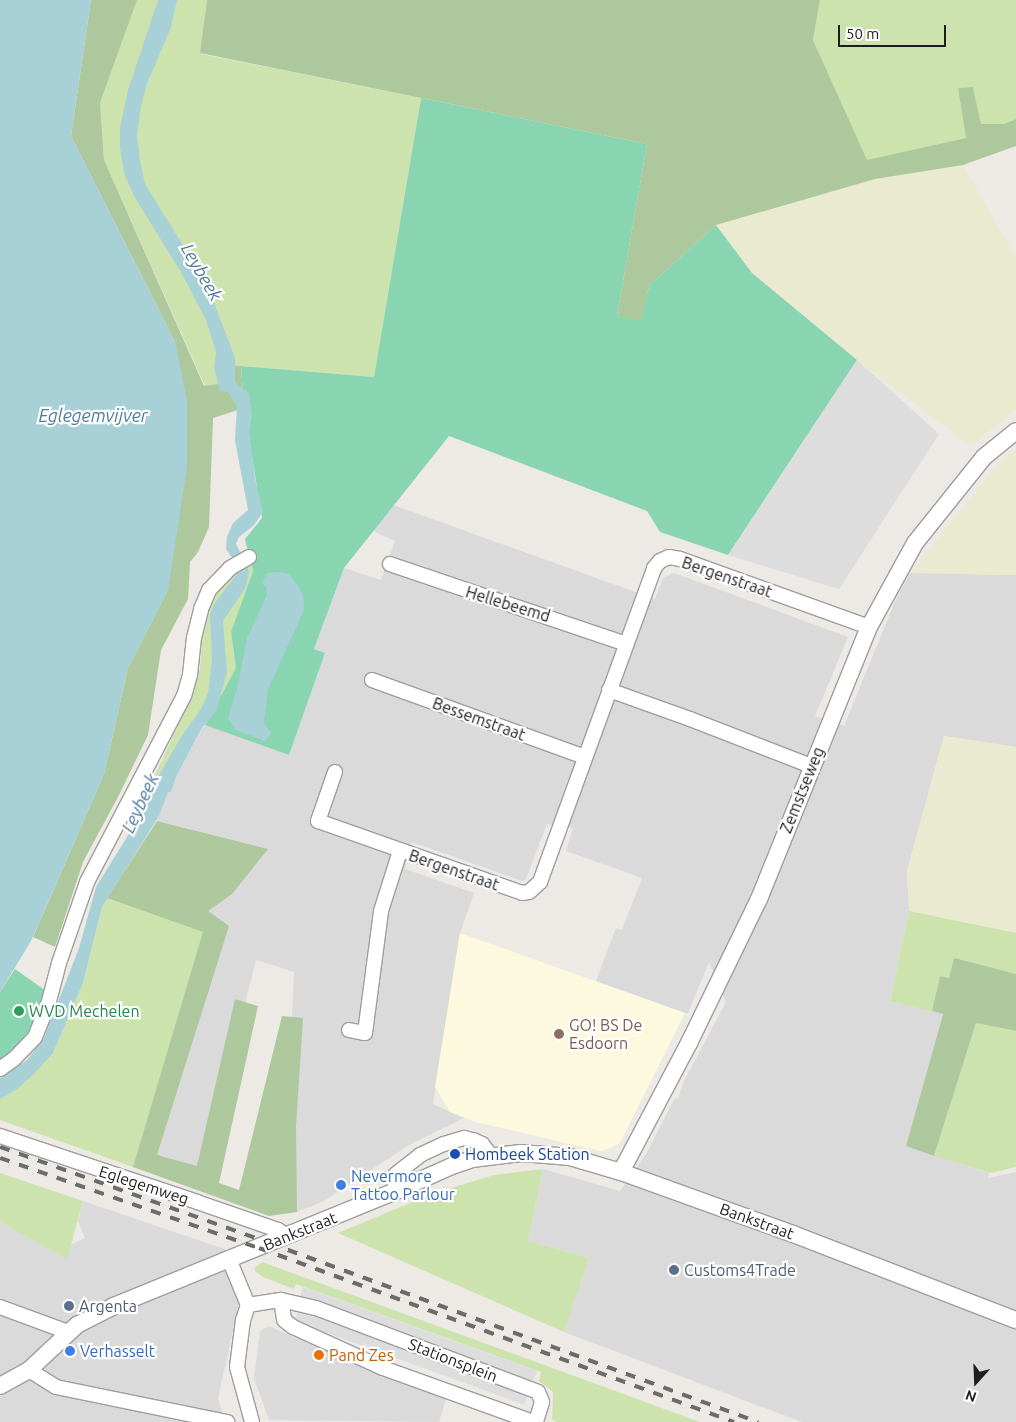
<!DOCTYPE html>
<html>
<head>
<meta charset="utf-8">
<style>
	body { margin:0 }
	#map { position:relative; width:1016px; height:1422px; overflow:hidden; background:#ede9e4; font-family:Ubuntu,sans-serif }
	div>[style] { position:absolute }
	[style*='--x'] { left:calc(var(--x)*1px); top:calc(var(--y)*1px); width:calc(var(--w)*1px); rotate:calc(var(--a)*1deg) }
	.residential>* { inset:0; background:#dbdada }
	.education>* { inset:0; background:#fcf9de }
	.farmland>* { inset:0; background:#eaead0 }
	.grass>* { inset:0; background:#cce3ae }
	.forest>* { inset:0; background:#acc89c }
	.pitch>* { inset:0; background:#89d5b2 }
	.parking>* { inset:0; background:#ddd; transform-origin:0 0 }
	.water>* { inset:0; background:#a8d0d7 }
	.roads { filter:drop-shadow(1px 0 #9e9e9e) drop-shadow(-1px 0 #9e9e9e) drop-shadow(0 1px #9e9e9e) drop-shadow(0 -1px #9e9e9e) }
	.minor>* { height:14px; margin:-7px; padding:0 7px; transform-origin:7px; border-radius:7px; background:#fff }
	.tertiary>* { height:16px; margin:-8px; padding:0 8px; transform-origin:8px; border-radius:8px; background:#fff }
	.rail>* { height:4px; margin-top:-2px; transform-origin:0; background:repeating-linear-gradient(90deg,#6b6b6b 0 10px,transparent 0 20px) }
	.dots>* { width:14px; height:14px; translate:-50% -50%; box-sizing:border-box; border:2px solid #fff; border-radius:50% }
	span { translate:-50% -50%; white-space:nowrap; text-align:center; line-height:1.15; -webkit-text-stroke:4.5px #fff; paint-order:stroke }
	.street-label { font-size:16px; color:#1d1d1d }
	.leisure-label { font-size:16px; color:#27864d }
	.left { translate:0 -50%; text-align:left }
	.education-label { font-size:16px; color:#785e54 }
	.transit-label { font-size:16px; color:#164399 }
	.shop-label { font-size:16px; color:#366cbe }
	.service-label { font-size:16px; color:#4e5e75 }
	.food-label { font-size:16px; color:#c56008 }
	.water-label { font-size:18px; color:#507b9c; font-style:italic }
	.north { position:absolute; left:951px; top:1357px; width:50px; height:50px; -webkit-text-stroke:4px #fff; paint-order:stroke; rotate:200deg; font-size:14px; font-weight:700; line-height:20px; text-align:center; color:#1d1d1d }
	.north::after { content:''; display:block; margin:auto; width:18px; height:22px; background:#1d1d1d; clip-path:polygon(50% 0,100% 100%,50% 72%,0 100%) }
	.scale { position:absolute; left:838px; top:25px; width:108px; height:22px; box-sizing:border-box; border:2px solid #1d1d1d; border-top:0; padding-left:6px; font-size:15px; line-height:18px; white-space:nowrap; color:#1d1d1d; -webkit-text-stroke:4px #fff; paint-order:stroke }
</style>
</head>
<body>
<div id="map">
	<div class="residential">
		<div style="clip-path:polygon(385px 502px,655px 599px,663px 578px,674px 573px,848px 637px,815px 716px,844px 726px,896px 599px,910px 573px,1016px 575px,1016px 747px,944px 736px,907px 871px,909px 911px,890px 1001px,943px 1013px,906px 1146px,989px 1173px,988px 1178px,1016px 1172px,1016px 1422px,802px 1422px,564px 1332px,589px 1258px,528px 1241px,543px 1169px,620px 1191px,646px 1154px,675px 1098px,678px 1098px,684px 1081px,726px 1002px,709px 962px,688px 1013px,685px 1013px,596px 981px,616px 928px,622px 930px,642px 878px,566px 851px,573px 828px,547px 824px,526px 879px,522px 881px,412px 842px,405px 869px,474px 893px,460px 933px,433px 1104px,464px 1118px,409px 1145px,324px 1201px,297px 1212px,283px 1209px,294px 972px,256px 960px,198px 1189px,133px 1167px,213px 916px,167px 900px,191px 829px,157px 821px,168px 791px,171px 792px,176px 777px,200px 731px,205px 725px,289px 755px,325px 653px,314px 649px,344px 568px,381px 580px,395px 541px,377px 533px,366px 523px)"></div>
		<div style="clip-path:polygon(83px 1201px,225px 1249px,227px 1269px,239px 1303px,218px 1398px,225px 1422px,0 1422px,0 1222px,66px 1258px,70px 1245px,85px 1238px,78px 1221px)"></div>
		<div style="clip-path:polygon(269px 1326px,377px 1374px,446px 1399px,439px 1422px,269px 1420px,254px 1378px,260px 1331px)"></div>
	</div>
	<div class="education">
		<div style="clip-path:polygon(460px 933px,685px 1013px,620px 1143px,606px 1150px,600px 1151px,476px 1122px,450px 1112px,435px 1087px)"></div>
	</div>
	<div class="farmland">
		<div style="clip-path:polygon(963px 165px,1016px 258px,1016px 409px,971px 446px,857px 360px,752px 273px,716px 225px,875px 179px)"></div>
		<div style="clip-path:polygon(1016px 449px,1016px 575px,910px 573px,998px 464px)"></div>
		<div style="clip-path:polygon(944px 736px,1016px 747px,1016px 933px,909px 911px,907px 871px)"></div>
	</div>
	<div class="grass">
		<div style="clip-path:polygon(137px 0,207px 0,201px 54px,421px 98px,374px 377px,219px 364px,223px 383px,205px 386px,104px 160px,100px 103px)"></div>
		<div style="clip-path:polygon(820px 0,1016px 0,1016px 119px,1004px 124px,981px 124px,973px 87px,958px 88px,966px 138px,867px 161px,813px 40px)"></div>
		<div style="clip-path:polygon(251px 562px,253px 571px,231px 632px,236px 668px,205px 725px,193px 721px,155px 782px,150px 786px,193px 693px,200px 668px,203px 628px,214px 596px,225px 577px)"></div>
		<div style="clip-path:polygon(107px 898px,204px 932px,133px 1167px,0 1120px,0 1099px,53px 1053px,83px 983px,102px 907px)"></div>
		<div style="clip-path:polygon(909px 911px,1016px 933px,1016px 974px,954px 959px,949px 978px,940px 976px,932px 1011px,890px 1001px)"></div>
		<div style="clip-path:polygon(976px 1023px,1016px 1031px,1016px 1167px,991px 1173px,934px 1156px)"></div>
		<div style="clip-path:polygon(543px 1169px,528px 1241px,589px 1258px,564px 1332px,338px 1233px,434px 1193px,494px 1175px)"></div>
		<div style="clip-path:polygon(0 1173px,83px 1201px,67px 1259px,0 1222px)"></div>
		<div style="clip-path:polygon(262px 1262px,700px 1422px,557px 1422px,552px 1420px,553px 1392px,539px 1381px,541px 1372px,296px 1284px,294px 1289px,263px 1277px,255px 1271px,255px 1268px)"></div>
	</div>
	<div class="forest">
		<div style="clip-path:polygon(91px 0,137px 0,100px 103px,104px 160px,204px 386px,223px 383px,218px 364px,241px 366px,244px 408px,213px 418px,209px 527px,198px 552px,190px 562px,188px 599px,161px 650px,148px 735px,119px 795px,83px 862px,55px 947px,33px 937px,104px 774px,128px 668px,168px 590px,175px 342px,71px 136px)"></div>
		<div style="clip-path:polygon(207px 0,820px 0,813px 40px,867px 160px,966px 138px,958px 88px,973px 87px,981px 124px,1004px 124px,1016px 119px,1016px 146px,963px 165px,875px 179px,716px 225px,649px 286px,641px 322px,617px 316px,647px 144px,200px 53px)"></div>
		<div style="clip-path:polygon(157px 821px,268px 849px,232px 894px,208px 911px,229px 926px,157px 1155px,197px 1166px,235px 999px,258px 1006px,219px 1183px,239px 1190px,282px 1016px,303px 1018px,296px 1126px,297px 1212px,269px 1216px,133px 1167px,203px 932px,107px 898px)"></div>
		<div style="clip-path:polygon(954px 958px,1016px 974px,1016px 1031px,976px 1023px,934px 1156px,906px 1146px,943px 1014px,932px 1011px,940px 976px,949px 978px)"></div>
	</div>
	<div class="pitch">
		<div style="clip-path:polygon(421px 98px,647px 144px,617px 316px,641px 321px,649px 286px,716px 225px,752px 273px,857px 360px,728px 555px,660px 532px,647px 511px,449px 436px,344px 568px,314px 649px,325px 653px,289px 755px,205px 725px,236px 668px,231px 632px,253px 571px,245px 539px,262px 518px,244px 408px,241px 366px,374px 377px)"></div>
		<div style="clip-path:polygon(15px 969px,46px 991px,38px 1016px,26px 1038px,15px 1050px,0 1061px,0 992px)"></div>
	</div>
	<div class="parking">
		<div style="clip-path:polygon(857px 360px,939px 434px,839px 589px,728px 555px)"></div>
		<div style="clip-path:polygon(303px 1287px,537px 1371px,532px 1382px,300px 1296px)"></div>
		<div style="left:299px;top:1310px;width:244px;height:12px;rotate:20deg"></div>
	</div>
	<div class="water">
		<div style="clip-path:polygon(0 0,91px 0,71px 136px,175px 342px,187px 400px,187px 468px,168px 590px,128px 668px,104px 774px,31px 941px,0 992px)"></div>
		<div style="clip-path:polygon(158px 0,177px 0,171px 27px,147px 84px,141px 106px,137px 136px,140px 161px,145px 184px,207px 284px,235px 358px,235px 382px,249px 394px,252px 415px,249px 431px,255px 478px,263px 512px,254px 525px,239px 537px,236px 544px,249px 571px,246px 587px,223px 621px,227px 673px,216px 711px,201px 729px,176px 777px,171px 792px,168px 792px,159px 816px,102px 907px,83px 983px,53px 1053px,34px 1074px,17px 1089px,0 1099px,0 1078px,27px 1060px,44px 1038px,79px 948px,96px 887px,135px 824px,154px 784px,181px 737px,201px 709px,208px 693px,212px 661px,210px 615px,214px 604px,237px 574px,233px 559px,226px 549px,227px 537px,233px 523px,248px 510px,235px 440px,237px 406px,228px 392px,220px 391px,214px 368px,216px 352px,206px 320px,182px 274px,134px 196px,124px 173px,120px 148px,120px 127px,128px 90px)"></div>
		<div style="clip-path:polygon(276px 572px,289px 574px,298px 585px,303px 595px,304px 610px,268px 689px,264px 723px,271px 733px,265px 741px,235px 730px,228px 718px,237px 689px,247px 638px,267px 595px,266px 587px,262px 583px,267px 573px)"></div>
	</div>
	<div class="roads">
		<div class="minor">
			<div style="--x:390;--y:564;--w:249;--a:18.7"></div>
			<div style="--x:372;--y:680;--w:226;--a:19.9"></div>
			<div style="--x:609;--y:690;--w:86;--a:19.7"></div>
			<div style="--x:690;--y:719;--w:130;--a:21.2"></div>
			<div style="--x:335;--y:772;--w:52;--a:109.1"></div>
			<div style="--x:318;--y:821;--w:216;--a:19.4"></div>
			<div style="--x:522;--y:893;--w:7;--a:-8"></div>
			<div style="--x:529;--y:892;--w:15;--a:-42"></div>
			<div style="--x:540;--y:882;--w:334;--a:-70"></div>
			<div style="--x:654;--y:568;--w:9;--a:-49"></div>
			<div style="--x:660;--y:561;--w:10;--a:-24"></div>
			<div style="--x:669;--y:557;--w:11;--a:10"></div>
			<div style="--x:680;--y:559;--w:201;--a:19.8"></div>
			<div style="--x:349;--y:1030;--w:16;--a:11"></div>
			<div style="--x:365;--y:1033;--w:123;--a:-82.5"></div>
			<div style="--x:381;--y:911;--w:63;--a:-72.4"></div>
			<div style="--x:0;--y:1069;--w:17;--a:-36"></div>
			<div style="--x:14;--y:1059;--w:30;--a:-46"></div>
			<div style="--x:35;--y:1037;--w:35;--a:-68"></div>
			<div style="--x:48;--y:1005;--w:43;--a:-75.3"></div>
			<div style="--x:59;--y:963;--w:86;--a:-70.9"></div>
			<div style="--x:87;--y:882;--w:210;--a:-62.5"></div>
			<div style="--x:184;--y:696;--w:22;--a:-74"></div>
			<div style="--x:190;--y:675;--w:37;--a:-84"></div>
			<div style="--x:194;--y:638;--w:30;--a:-76"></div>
			<div style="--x:201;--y:609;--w:21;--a:-67"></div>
			<div style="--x:209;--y:590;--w:30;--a:-46"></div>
			<div style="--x:230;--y:568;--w:22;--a:-30"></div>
			<div style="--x:0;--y:1136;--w:208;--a:18.5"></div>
			<div style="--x:197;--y:1202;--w:86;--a:19.1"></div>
			<div style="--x:278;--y:1230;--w:11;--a:34"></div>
			<div style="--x:398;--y:1190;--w:10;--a:-114"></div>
			<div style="--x:394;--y:1181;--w:7;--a:-74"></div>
			<div style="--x:396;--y:1174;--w:31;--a:-38"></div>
			<div style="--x:420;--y:1155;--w:26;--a:-25"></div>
			<div style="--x:444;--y:1144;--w:21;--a:-17"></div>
			<div style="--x:464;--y:1138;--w:9;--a:13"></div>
			<div style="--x:473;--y:1140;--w:10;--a:24"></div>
			<div style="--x:482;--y:1144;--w:15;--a:53"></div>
			<div style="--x:229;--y:1259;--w:50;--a:67.6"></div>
			<div style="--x:281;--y:1300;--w:20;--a:81"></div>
			<div style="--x:284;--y:1320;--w:11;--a:38"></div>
			<div style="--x:293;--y:1327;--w:99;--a:24.5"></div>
			<div style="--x:383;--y:1368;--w:159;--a:19.8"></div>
			<div style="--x:248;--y:1305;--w:33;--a:-9"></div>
			<div style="--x:281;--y:1300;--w:36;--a:13"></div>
			<div style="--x:316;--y:1308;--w:237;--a:20.7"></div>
			<div style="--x:538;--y:1392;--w:11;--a:68"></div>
			<div style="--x:542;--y:1402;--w:21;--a:107"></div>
			<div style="--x:248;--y:1305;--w:16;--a:108"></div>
			<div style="--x:243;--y:1320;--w:47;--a:97.3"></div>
			<div style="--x:237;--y:1367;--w:57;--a:74.7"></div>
			<div style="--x:0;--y:1307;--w:72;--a:20.2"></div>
			<div style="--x:29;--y:1370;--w:32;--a:32"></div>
			<div style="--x:56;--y:1387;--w:175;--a:11.6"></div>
		</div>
		<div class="tertiary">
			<div style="--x:621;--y:1172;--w:146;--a:-62.2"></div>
			<div style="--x:689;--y:1043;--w:160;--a:-64.1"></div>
			<div style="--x:759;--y:899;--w:293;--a:-68"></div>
			<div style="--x:869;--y:627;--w:96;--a:-61.3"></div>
			<div style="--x:915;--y:543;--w:110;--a:-51.3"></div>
			<div style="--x:984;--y:457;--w:41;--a:-39.1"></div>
			<div style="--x:0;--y:1386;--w:33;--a:-29"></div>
			<div style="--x:29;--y:1370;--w:66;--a:-43.2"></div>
			<div style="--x:77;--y:1325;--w:42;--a:-27.2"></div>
			<div style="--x:114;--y:1306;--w:307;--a:-22.2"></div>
			<div style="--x:398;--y:1190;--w:59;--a:-24"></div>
			<div style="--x:452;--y:1166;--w:21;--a:-19"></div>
			<div style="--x:472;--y:1159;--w:49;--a:-7"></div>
			<div style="--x:521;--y:1153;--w:49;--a:4.7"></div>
			<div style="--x:570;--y:1157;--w:53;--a:16.4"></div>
			<div style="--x:621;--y:1172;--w:183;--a:19.8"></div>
			<div style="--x:793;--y:1234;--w:239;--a:21.1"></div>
		</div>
	</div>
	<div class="rail">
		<div style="--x:0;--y:1147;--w:286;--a:19.6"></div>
		<div style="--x:269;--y:1243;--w:521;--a:20.11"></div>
		<div style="--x:0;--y:1158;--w:274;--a:19.2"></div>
		<div style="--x:259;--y:1248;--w:506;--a:20.12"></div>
	</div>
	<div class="dots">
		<div style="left:19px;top:1011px;background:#2e9e5b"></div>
		<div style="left:559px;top:1034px;background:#8d6e63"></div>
		<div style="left:455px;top:1154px;background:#1a4fb4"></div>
		<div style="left:341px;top:1185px;background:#3f7fe0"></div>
		<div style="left:674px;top:1270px;background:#5c6f8a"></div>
		<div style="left:69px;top:1306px;background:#5c6f8a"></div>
		<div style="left:70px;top:1351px;background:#3f7fe0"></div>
		<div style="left:319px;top:1355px;background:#e8710a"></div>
	</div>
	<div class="street-label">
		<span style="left:727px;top:577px;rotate:19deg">Bergenstraat</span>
		<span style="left:508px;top:604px;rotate:17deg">Hellebeemd</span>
		<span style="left:479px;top:719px;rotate:20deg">Bessemstraat</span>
		<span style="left:802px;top:790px;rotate:-68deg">Zemstseweg</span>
		<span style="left:454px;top:870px;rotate:19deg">Bergenstraat</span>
		<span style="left:144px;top:1185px;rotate:18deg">Eglegemweg</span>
		<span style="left:757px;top:1221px;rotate:20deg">Bankstraat</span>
		<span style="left:300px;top:1231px;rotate:-22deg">Bankstraat</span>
		<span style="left:453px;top:1360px;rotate:21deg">Stationsplein</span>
	</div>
	<div class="leisure-label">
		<span class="left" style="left:29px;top:1011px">WVD Mechelen</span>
	</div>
	<div class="education-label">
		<span class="left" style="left:569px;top:1034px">GO! BS De<br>Esdoorn</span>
	</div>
	<div class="transit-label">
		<span class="left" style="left:465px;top:1154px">Hombeek Station</span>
	</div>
	<div class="shop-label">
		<span class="left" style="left:351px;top:1185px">Nevermore<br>Tattoo Parlour</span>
		<span class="left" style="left:80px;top:1351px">Verhasselt</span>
	</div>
	<div class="service-label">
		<span class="left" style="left:684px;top:1270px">Customs4Trade</span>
		<span class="left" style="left:79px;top:1306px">Argenta</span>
	</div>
	<div class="food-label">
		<span class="left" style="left:329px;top:1355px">Pand Zes</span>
	</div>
	<div class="water-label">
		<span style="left:202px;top:272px;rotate:60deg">Leybeek</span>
		<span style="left:93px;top:415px">Eglegemvijver</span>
		<span style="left:140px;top:803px;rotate:-65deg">Leybeek</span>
	</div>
	<div class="north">N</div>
	<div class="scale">50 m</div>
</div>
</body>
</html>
